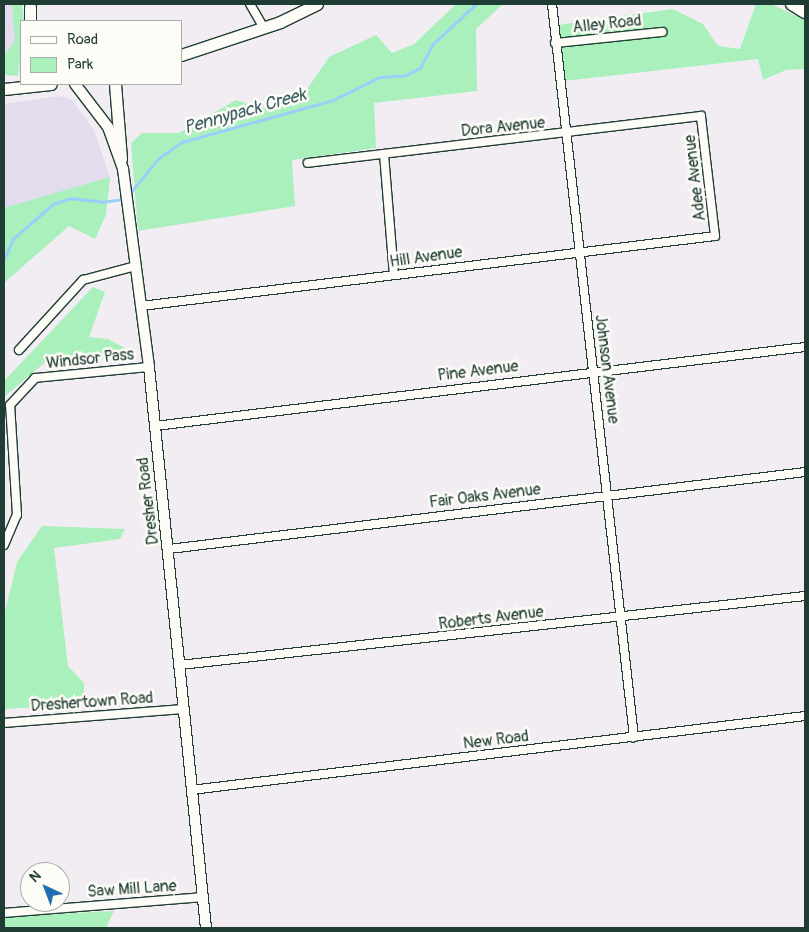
<!DOCTYPE html>
<html>
<head>
<meta charset="utf-8">
<style>
	body { margin:0 }
	#map { position:relative; width:809px; height:932px; overflow:hidden; background:#f1edf3; font-family:Pangolin,sans-serif }
	div>[style] { position:absolute }
	[style*='--x'] { left:calc(var(--x)*1px); top:calc(var(--y)*1px); width:calc(var(--w)*1px); rotate:calc(var(--a)*1deg) }
	.built>* { inset:0; background:#e3dcee; transform-origin:0 0 }
	.green>* { inset:0; background:#aaf0bc }
	.stream>* { height:2.5px; margin:-1.25px; padding:0 1.25px; transform-origin:1.25px; border-radius:1.25px; background:#9bcef9 }
	.roads { filter:drop-shadow(1px 0 #1f3d34) drop-shadow(-1px 0 #1f3d34) drop-shadow(0 1px #1f3d34) drop-shadow(0 -1px #1f3d34) }
	.minor>* { height:8px; margin:-4px; padding:0 4px; transform-origin:4px; border-radius:4px; background:#fdfcf7 }
	.secondary>* { height:10px; margin:-5px; padding:0 5px; transform-origin:5px; border-radius:5px; background:#fdfcf7 }
	.primary>* { height:11px; margin:-5.5px; padding:0 5.5px; transform-origin:5.5px; border-radius:5.5px; background:#fdfcf7 }
	.trunk>* { height:12px; margin:-6px; padding:0 6px; transform-origin:6px; border-radius:6px; background:#fdfcf7 }
	span { translate:-50% -50%; white-space:nowrap; text-align:center; line-height:1.15; -webkit-text-stroke:5px #fdfcf7; paint-order:stroke }
	.street-label { font-size:16px; color:#1f3d34 }
	.water-label { font-size:18px; color:#3e6165; font-style:italic }
	.frame { position:absolute; inset:0; border:5px solid #1f3d34; pointer-events:none }
	.legend { position:absolute; left:20px; top:20px; width:162px; height:65px; box-sizing:border-box; background:#fdfcf7; border:1px solid #a4b0a9; margin:0; padding:6px 9px; list-style:none; font-size:15px; color:#1f3d34 }
	.legend li { display:flex; align-items:center; gap:10px; height:25px }
	.legend b { width:25px; border:1px solid #a4b0a9 }
	.north { position:absolute; left:20px; top:862px; width:50px; height:50px; box-sizing:border-box; background:#fdfcf7; border:1px solid #a4b0a9; border-radius:50%; rotate:317deg; font-size:14px; font-weight:700; line-height:20px; text-align:center; color:#1f3d34 }
	.north::after { content:''; display:block; margin:auto; width:18px; height:22px; background:#1f6fb2; clip-path:polygon(50% 0,100% 100%,50% 72%,0 100%) }
</style>
</head>
<body>
<div id="map">
	<div class="built">
		<div style="left:4px;top:4px;width:18px;height:67px"></div>
		<div style="clip-path:polygon(59px 96px,71px 99px,94px 130px,110px 177px,4px 213px,4px 104px)"></div>
	</div>
	<div class="green">
		<div style="clip-path:polygon(12px 4px,22px 4px,24px 21px,18px 76px,4px 75px,4px 55px,15px 41px)"></div>
		<div style="clip-path:polygon(456px 4px,503px 4px,476px 29px,477px 91px,374px 103px,376px 148px,292px 160px,295px 206px,138px 231px,131px 143px,142px 133px,179px 133px,236px 100px,261px 108px,299px 101px,329px 57px,376px 35px,392px 53px,414px 44px)"></div>
		<div style="clip-path:polygon(756px 4px,771px 4px,805px 20px,805px 69px,786px 70px,763px 80px,758px 59px,564px 81px,558px 25px,673px 9px,703px 24px,718px 46px,740px 49px)"></div>
		<div style="clip-path:polygon(110px 177px,106px 215px,95px 239px,69px 226px,4px 283px,4px 208px)"></div>
		<div style="clip-path:polygon(93px 287px,105px 292px,89px 337px,108px 339px,125px 348px,109px 358px,49px 359px,4px 397px,4px 381px)"></div>
		<div style="clip-path:polygon(42px 526px,125px 529px,120px 539px,54px 548px,68px 666px,84px 683px,84px 698px,56px 706px,4px 709px,4px 616px,17px 562px)"></div>
		<div style="clip-path:polygon(114px 911px,106px 928px,4px 928px,4px 917px)"></div>
	</div>
	<div class="stream">
		<div style="--x:130;--y:193;--w:45;--a:-50.4"></div>
		<div style="--x:159;--y:158;--w:28;--a:-35"></div>
		<div style="--x:182;--y:142;--w:157;--a:-15.5"></div>
		<div style="--x:333;--y:100;--w:52;--a:-26.1"></div>
		<div style="--x:380;--y:77;--w:26;--a:-4"></div>
		<div style="--x:406;--y:75;--w:16;--a:-27"></div>
		<div style="--x:420;--y:68;--w:27;--a:-62"></div>
		<div style="--x:433;--y:44;--w:59;--a:-42.9"></div>
		<div style="--x:4;--y:259;--w:22;--a:-66"></div>
		<div style="--x:13;--y:239;--w:53;--a:-41.2"></div>
		<div style="--x:53;--y:204;--w:19;--a:-18"></div>
		<div style="--x:71;--y:198;--w:31;--a:7"></div>
		<div style="--x:102;--y:202;--w:22;--a:-8"></div>
	</div>
	<div class="roads">
		<div class="minor">
			<div style="--x:250;--y:4;--w:28;--a:60"></div>
			<div style="--x:552;--y:4;--w:738;--a:83.62"></div>
			<div style="--x:555;--y:43;--w:108;--a:-5.9"></div>
			<div style="--x:384;--y:154;--w:121;--a:85.3"></div>
			<div style="--x:141;--y:306;--w:578;--a:-6.95"></div>
			<div style="--x:715;--y:236;--w:121;--a:-96.7"></div>
			<div style="--x:701;--y:116;--w:396;--a:173.2"></div>
			<div style="--x:19;--y:350;--w:95;--a:-47.6"></div>
			<div style="--x:83;--y:280;--w:55;--a:-14.8"></div>
			<div style="--x:155;--y:426;--w:655;--a:-6.93"></div>
			<div style="--x:4;--y:545;--w:33;--a:-67"></div>
			<div style="--x:17;--y:515;--w:110;--a:-93.6"></div>
			<div style="--x:10;--y:405;--w:37;--a:-47"></div>
			<div style="--x:35;--y:378;--w:115;--a:-5.5"></div>
			<div style="--x:169;--y:549;--w:641;--a:-6.9"></div>
			<div style="--x:180;--y:665;--w:629;--a:-6.3"></div>
			<div style="--x:4;--y:723;--w:179;--a:-4.5"></div>
			<div style="--x:191;--y:790;--w:618;--a:-6.87"></div>
			<div style="--x:4;--y:913;--w:200;--a:-4.6"></div>
		</div>
		<div class="secondary">
			<div style="--x:75;--y:84;--w:54;--a:52.5"></div>
			<div style="--x:108;--y:127;--w:45;--a:70.3"></div>
			<div style="--x:123;--y:169;--w:200;--a:82.5"></div>
			<div style="--x:149;--y:367;--w:564;--a:84.2"></div>
		</div>
		<div class="primary">
			<div style="--x:30;--y:7;--w:14;--a:90"></div>
			<div style="--x:181;--y:55;--w:104;--a:-18.4"></div>
			<div style="--x:280;--y:22;--w:41;--a:-25.9"></div>
			<div style="--x:115;--y:84;--w:75;--a:85.4"></div>
			<div style="--x:4;--y:89;--w:47;--a:-6.1"></div>
		</div>
		<div class="trunk">
			<div style="--x:792;--y:4;--w:15;--a:32"></div>
		</div>
	</div>
	<div class="street-label">
		<span style="left:607px;top:24px;rotate:-6deg">Alley Road</span>
		<span style="left:503px;top:127px;rotate:-6deg">Dora Avenue</span>
		<span style="left:695px;top:178px;rotate:-97deg">Adee Avenue</span>
		<span style="left:426px;top:257px;rotate:-8deg">Hill Avenue</span>
		<span style="left:90px;top:359px;rotate:-6deg">Windsor Pass</span>
		<span style="left:607px;top:369px;rotate:83deg">Johnson Avenue</span>
		<span style="left:478px;top:371px;rotate:-7deg">Pine Avenue</span>
		<span style="left:485px;top:496px;rotate:-7deg">Fair Oaks Avenue</span>
		<span style="left:148px;top:501px;rotate:-97deg">Dresher Road</span>
		<span style="left:491px;top:618px;rotate:-7deg">Roberts Avenue</span>
		<span style="left:92px;top:702px;rotate:-4deg">Dreshertown Road</span>
		<span style="left:496px;top:740px;rotate:-7deg">New Road</span>
		<span style="left:132px;top:889px;rotate:-4deg">Saw Mill Lane</span>
	</div>
	<div class="water-label">
		<span style="left:245px;top:112px;rotate:-16deg">Pennypack Creek</span>
	</div>
	<div class="frame"></div>
	<ul class="legend">
	<li><b style="height:6px;background:#fdfcf7"></b>Road</li>
	<li><b style="height:14px;background:#aaf0bc"></b>Park</li>
	</ul>
	<div class="north">N</div>
</div>
</body>
</html>
